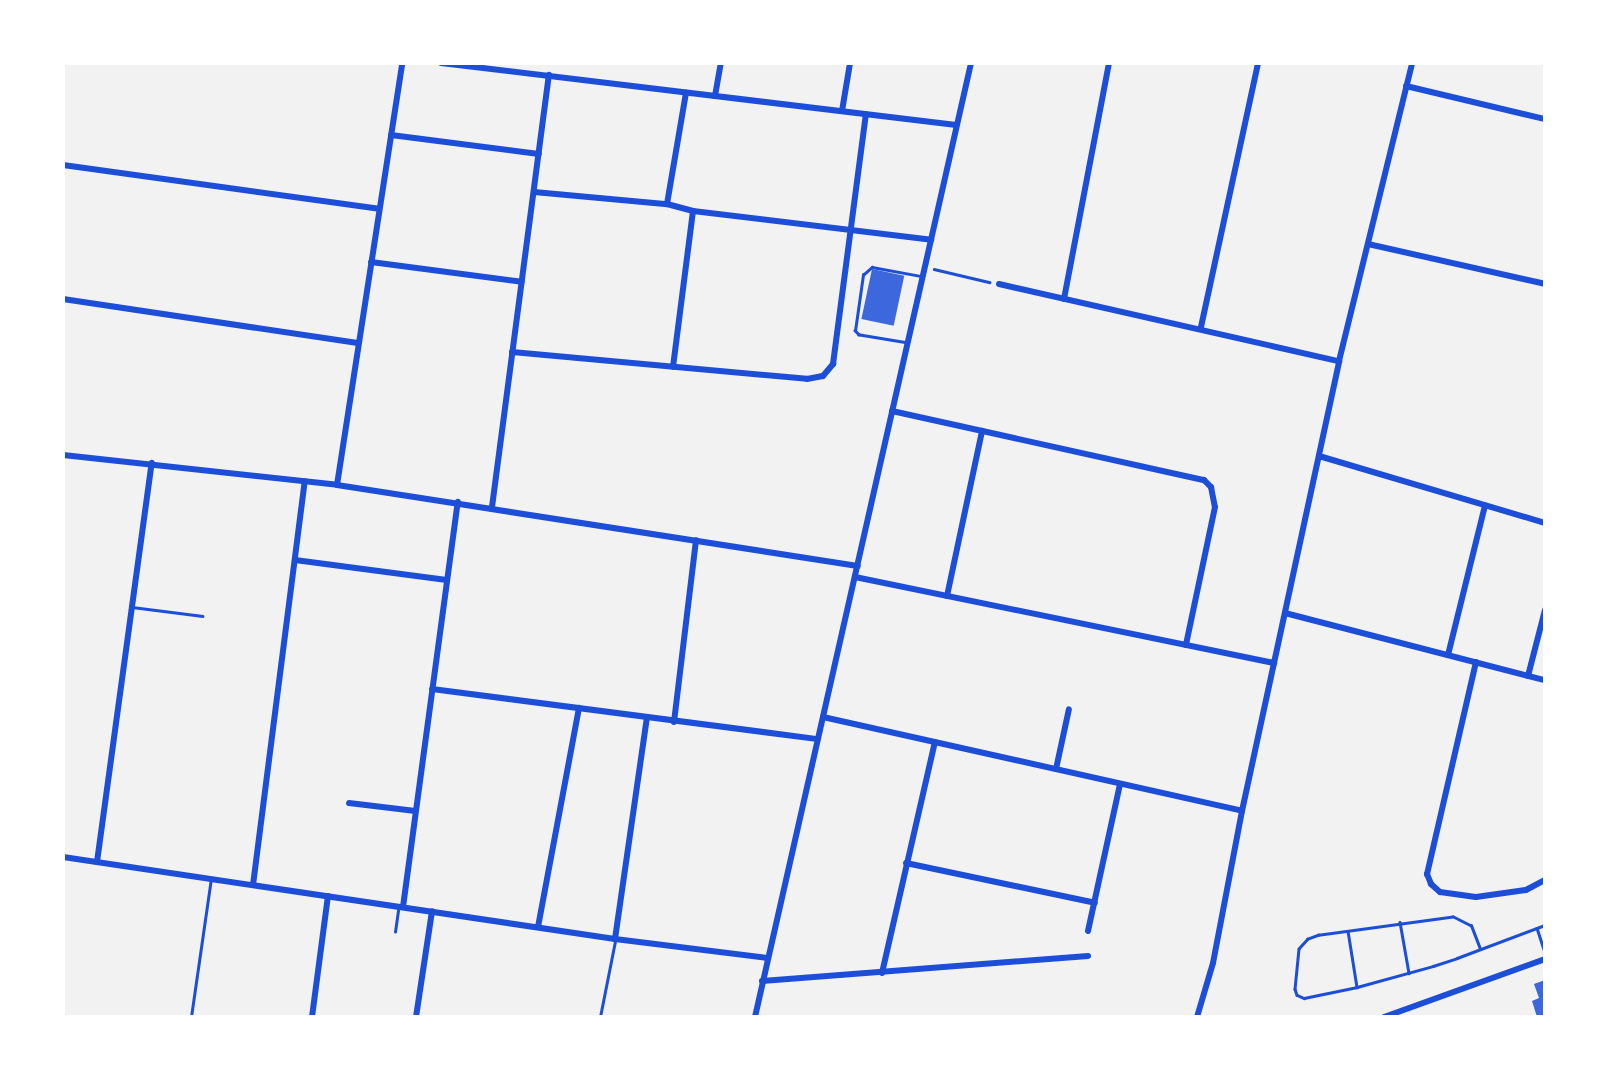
<!DOCTYPE html>
<html>
<head>
<meta charset="utf-8">
<style>
	body { margin:0 }
	#map { position:relative; width:1608px; height:1080px; overflow:hidden; background:#f2f2f2; font-family:"Noto Serif",serif }
	div>[style] { position:absolute }
	[style*='--x'] { left:calc(var(--x)*1px); top:calc(var(--y)*1px); width:calc(var(--w)*1px); rotate:calc(var(--a)*1deg) }
	.building>* { inset:0; background:#3d67dc; transform-origin:0 0 }
	.path>* { height:2.5px; margin:-1.25px; padding:0 1.25px; transform-origin:1.25px; border-radius:1.25px; background:#1d4ed8 }
	.service>* { height:2.5px; margin:-1.25px; padding:0 1.25px; transform-origin:1.25px; border-radius:1.25px; background:#1d4ed8 }
	.minor>* { height:6px; margin:-3px; padding:0 3px; transform-origin:3px; border-radius:3px; background:#1d4ed8 }
	span { translate:-50% -50%; white-space:nowrap; text-align:center; line-height:1.15; -webkit-text-stroke:5px #fff; paint-order:stroke }
	.frame { position:absolute; inset:0; border:65px solid #fff; pointer-events:none }
</style>
</head>
<body>
<div id="map">
	<div class="building">
		<div style="left:872px;top:269px;width:33px;height:51px;rotate:12deg"></div>
		<div style="clip-path:polygon(1545px 980px,1545px 1017px,1537px 1017px,1532px 1001px,1539px 998px,1534px 984px)"></div>
	</div>
	<div class="path">
		<div style="--x:934;--y:269;--w:57;--a:13.3"></div>
	</div>
	<div class="service">
		<div style="--x:908;--y:343;--w:50;--a:-170.7"></div>
		<div style="--x:859;--y:335;--w:6;--a:-135"></div>
		<div style="--x:855;--y:331;--w:57;--a:-81.9"></div>
		<div style="--x:863;--y:275;--w:12;--a:-42"></div>
		<div style="--x:872;--y:267;--w:50;--a:10.4"></div>
		<div style="--x:132;--y:607;--w:71;--a:7.3"></div>
		<div style="--x:1400;--y:922;--w:52;--a:80"></div>
		<div style="--x:1537;--y:928;--w:25;--a:72"></div>
		<div style="--x:1348;--y:931;--w:57;--a:80.9"></div>
		<div style="--x:395;--y:932;--w:22;--a:-82"></div>
		<div style="--x:1480;--y:949;--w:25;--a:-111"></div>
		<div style="--x:1471;--y:926;--w:20;--a:-153"></div>
		<div style="--x:1453;--y:917;--w:135;--a:172.3"></div>
		<div style="--x:1319;--y:935;--w:12;--a:160"></div>
		<div style="--x:1308;--y:939;--w:13;--a:132"></div>
		<div style="--x:1299;--y:949;--w:40;--a:95.7"></div>
		<div style="--x:1295;--y:989;--w:6;--a:72"></div>
		<div style="--x:1297;--y:995;--w:8;--a:23"></div>
		<div style="--x:1304;--y:998;--w:54;--a:-11.7"></div>
		<div style="--x:1357;--y:987;--w:79;--a:-15.4"></div>
		<div style="--x:1433;--y:966;--w:25;--a:-18"></div>
		<div style="--x:1457;--y:958;--w:94;--a:-20.6"></div>
		<div style="--x:191;--y:1017;--w:139;--a:-81.8"></div>
		<div style="--x:600;--y:1017;--w:77;--a:-78.8"></div>
	</div>
	<div class="minor">
		<div style="--x:441;--y:63;--w:519;--a:6.86"></div>
		<div style="--x:1406;--y:86;--w:143;--a:13.4"></div>
		<div style="--x:715;--y:96;--w:34;--a:-80"></div>
		<div style="--x:842;--y:111;--w:49;--a:-80.5"></div>
		<div style="--x:391;--y:135;--w:149;--a:7.3"></div>
		<div style="--x:63;--y:165;--w:319;--a:7.9"></div>
		<div style="--x:534;--y:192;--w:134;--a:5.2"></div>
		<div style="--x:667;--y:204;--w:27;--a:15"></div>
		<div style="--x:693;--y:211;--w:240;--a:6.9"></div>
		<div style="--x:667;--y:204;--w:113;--a:-80.3"></div>
		<div style="--x:1368;--y:244;--w:181;--a:12.7"></div>
		<div style="--x:371;--y:262;--w:152;--a:7.5"></div>
		<div style="--x:999;--y:284;--w:349;--a:12.8"></div>
		<div style="--x:63;--y:299;--w:298;--a:8.5"></div>
		<div style="--x:1064;--y:299;--w:240;--a:-79.2"></div>
		<div style="--x:1201;--y:327;--w:270;--a:-77.8"></div>
		<div style="--x:512;--y:352;--w:296;--a:5.2"></div>
		<div style="--x:807;--y:379;--w:16;--a:-11"></div>
		<div style="--x:823;--y:376;--w:16;--a:-50"></div>
		<div style="--x:833;--y:364;--w:252;--a:-82.5"></div>
		<div style="--x:673;--y:367;--w:157;--a:-82.7"></div>
		<div style="--x:892;--y:411;--w:320;--a:12.5"></div>
		<div style="--x:1204;--y:480;--w:10;--a:45"></div>
		<div style="--x:1211;--y:487;--w:20;--a:79"></div>
		<div style="--x:1215;--y:507;--w:141;--a:101.9"></div>
		<div style="--x:63;--y:455;--w:276;--a:6.2"></div>
		<div style="--x:337;--y:485;--w:527;--a:8.84"></div>
		<div style="--x:1319;--y:456;--w:236;--a:16.5"></div>
		<div style="--x:337;--y:485;--w:427;--a:-81.2"></div>
		<div style="--x:492;--y:507;--w:436;--a:-82.5"></div>
		<div style="--x:295;--y:560;--w:153;--a:7.5"></div>
		<div style="--x:855;--y:577;--w:428;--a:11.6"></div>
		<div style="--x:947;--y:596;--w:169;--a:-78"></div>
		<div style="--x:1285;--y:613;--w:268;--a:14.5"></div>
		<div style="--x:1448;--y:655;--w:154;--a:-76.1"></div>
		<div style="--x:1476;--y:662;--w:218;--a:103"></div>
		<div style="--x:1427;--y:874;--w:11;--a:68"></div>
		<div style="--x:1431;--y:884;--w:12;--a:42"></div>
		<div style="--x:1440;--y:892;--w:36;--a:8"></div>
		<div style="--x:1476;--y:897;--w:50;--a:-8"></div>
		<div style="--x:1526;--y:890;--w:21;--a:-28"></div>
		<div style="--x:1528;--y:676;--w:68;--a:-75.6"></div>
		<div style="--x:432;--y:689;--w:389;--a:7.4"></div>
		<div style="--x:823;--y:717;--w:429;--a:12.6"></div>
		<div style="--x:674;--y:722;--w:183;--a:-83.1"></div>
		<div style="--x:1056;--y:769;--w:61;--a:-77.8"></div>
		<div style="--x:349;--y:803;--w:67;--a:6.8"></div>
		<div style="--x:63;--y:857;--w:558;--a:8.45"></div>
		<div style="--x:615;--y:939;--w:153;--a:7.1"></div>
		<div style="--x:97;--y:862;--w:403;--a:-82.2"></div>
		<div style="--x:906;--y:863;--w:193;--a:11.9"></div>
		<div style="--x:253;--y:885;--w:407;--a:-82.7"></div>
		<div style="--x:403;--y:907;--w:409;--a:-82.3"></div>
		<div style="--x:538;--y:927;--w:223;--a:-79.4"></div>
		<div style="--x:1088;--y:931;--w:150;--a:-77.7"></div>
		<div style="--x:615;--y:939;--w:223;--a:-81.8"></div>
		<div style="--x:882;--y:973;--w:237;--a:-77.1"></div>
		<div style="--x:762;--y:981;--w:327;--a:-4.4"></div>
		<div style="--x:312;--y:1017;--w:122;--a:-82.5"></div>
		<div style="--x:416;--y:1017;--w:107;--a:-81.4"></div>
		<div style="--x:755;--y:1017;--w:978;--a:-77.24"></div>
		<div style="--x:1197;--y:1017;--w:56;--a:-73.5"></div>
		<div style="--x:1213;--y:963;--w:155;--a:-79.2"></div>
		<div style="--x:1242;--y:811;--w:460;--a:-77.8"></div>
		<div style="--x:1339;--y:361;--w:307;--a:-76.2"></div>
		<div style="--x:1384;--y:1017;--w:171;--a:-19.8"></div>
	</div>
	<div class="frame"></div>
</div>
</body>
</html>
